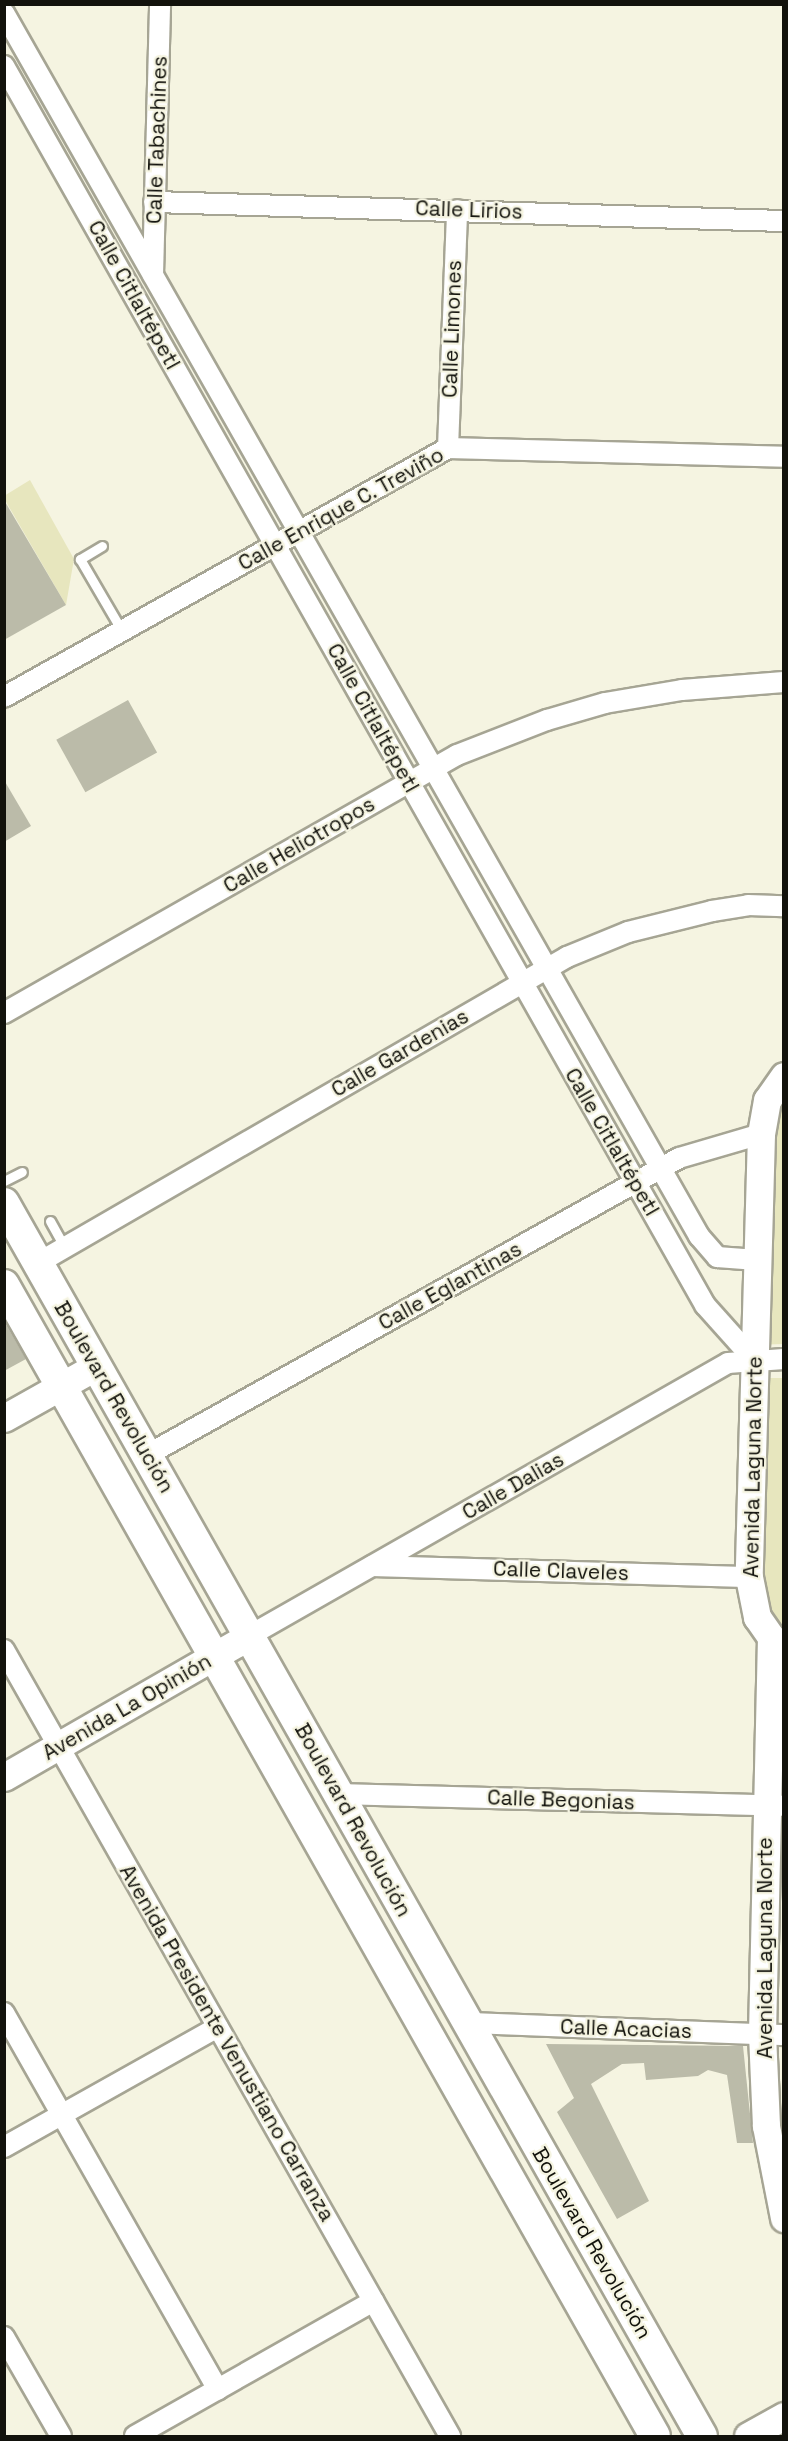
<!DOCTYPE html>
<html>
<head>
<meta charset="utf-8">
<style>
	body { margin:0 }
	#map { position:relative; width:788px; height:2441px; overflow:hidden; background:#f5f4e1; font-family:"Space Grotesk",sans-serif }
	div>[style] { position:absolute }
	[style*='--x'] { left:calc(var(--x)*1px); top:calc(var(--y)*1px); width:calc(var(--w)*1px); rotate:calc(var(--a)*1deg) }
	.green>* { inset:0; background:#e7e6be }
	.building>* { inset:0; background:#bbbba9; transform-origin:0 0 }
	.roads { filter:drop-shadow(2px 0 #a6a594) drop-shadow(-2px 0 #a6a594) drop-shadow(0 2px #a6a594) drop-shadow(0 -2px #a6a594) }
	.lane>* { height:9px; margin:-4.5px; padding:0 4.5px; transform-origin:4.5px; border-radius:4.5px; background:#fff }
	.street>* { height:20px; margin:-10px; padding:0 10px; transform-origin:10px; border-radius:10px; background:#fff }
	.secondary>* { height:27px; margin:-13.5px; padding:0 13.5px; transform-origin:13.5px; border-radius:13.5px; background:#fff }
	.primary>* { height:30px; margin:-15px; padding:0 15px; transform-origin:15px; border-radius:15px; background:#fff }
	span { translate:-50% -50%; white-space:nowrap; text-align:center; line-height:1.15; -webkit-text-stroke:4.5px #f5f4e1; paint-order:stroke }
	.street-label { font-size:21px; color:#12120c }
	.frame { position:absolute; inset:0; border:6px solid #12120c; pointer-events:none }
</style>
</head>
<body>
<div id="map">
	<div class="green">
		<div style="clip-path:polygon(30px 480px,74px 559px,66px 605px,5px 500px,4px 496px)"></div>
		<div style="clip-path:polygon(783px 1089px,783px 1344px,757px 1345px,760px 1132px)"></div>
		<div style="clip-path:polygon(755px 1378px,783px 1378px,783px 1624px,771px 1620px,759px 1604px)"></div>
	</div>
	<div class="building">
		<div style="clip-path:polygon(4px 500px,66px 605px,4px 640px)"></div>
		<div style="left:128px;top:700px;width:60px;height:82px;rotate:61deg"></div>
		<div style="clip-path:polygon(4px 780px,31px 826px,4px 842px)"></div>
		<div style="clip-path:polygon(4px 1321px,26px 1359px,4px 1371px)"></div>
		<div style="clip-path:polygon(546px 2044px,743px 2046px,753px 2143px,737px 2143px,727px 2075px,708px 2070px,698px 2076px,646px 2080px,644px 2063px,622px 2064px,591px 2084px,649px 2201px,617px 2219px,557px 2112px,574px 2098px)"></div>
	</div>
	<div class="roads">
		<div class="lane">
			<div style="--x:102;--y:546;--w:26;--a:149"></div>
			<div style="--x:80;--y:559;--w:83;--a:59.7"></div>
			<div style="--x:4;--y:1181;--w:20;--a:-27"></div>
			<div style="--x:50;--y:1221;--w:31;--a:61"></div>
		</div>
		<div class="street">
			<div style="--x:4;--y:13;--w:1407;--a:60.39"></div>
			<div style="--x:699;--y:1236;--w:28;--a:49"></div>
			<div style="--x:717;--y:1257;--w:40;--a:4.3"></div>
			<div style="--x:4;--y:66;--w:1424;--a:60.5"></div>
			<div style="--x:705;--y:1305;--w:75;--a:48.2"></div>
			<div style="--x:154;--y:202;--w:630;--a:1.73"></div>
			<div style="--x:153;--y:275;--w:271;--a:-88.5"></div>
			<div style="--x:448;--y:448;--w:238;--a:-87.8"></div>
			<div style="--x:4;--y:697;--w:509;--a:-29.28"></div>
			<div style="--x:448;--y:448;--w:336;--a:1.5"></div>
			<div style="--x:4;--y:1013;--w:521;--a:-29.66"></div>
			<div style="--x:457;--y:755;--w:97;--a:-21.3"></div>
			<div style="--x:547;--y:720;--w:60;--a:-16.3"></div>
			<div style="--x:605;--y:703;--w:78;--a:-9.6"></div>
			<div style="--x:682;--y:690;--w:102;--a:-4.5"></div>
			<div style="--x:38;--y:1263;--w:611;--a:-30.05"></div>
			<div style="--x:567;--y:957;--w:66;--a:-22.3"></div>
			<div style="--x:628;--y:932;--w:87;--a:-14"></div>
			<div style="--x:712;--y:911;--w:36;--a:-9"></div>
			<div style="--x:748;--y:905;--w:36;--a:2"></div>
			<div style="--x:147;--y:1455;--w:609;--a:-29.17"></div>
			<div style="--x:679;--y:1158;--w:85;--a:-16.3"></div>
			<div style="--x:372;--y:1566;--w:377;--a:1.7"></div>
			<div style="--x:249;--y:1636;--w:551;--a:-29.68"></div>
			<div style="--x:728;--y:1363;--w:56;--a:-4.1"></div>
			<div style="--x:4;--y:1650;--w:904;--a:60.43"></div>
			<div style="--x:338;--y:1794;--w:446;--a:1.5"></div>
			<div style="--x:4;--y:2013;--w:433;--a:60.4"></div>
			<div style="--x:468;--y:2023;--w:316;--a:2.2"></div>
			<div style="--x:4;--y:2147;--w:245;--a:-29.3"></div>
			<div style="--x:4;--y:2337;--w:114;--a:60.1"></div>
			<div style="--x:135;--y:2436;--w:274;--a:-29.5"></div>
		</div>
		<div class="secondary">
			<div style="--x:784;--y:1076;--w:29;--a:125"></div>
			<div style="--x:767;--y:1100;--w:35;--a:100"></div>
			<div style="--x:761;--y:1134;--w:443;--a:91.6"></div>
			<div style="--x:749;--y:1577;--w:41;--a:78.7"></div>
			<div style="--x:757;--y:1617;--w:24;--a:55"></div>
			<div style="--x:771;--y:1637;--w:397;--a:91.3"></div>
			<div style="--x:762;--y:2034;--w:92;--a:87.5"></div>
			<div style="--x:766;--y:2126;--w:94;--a:78.9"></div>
			<div style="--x:4;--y:1418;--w:104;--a:-29.3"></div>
			<div style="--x:4;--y:1777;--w:283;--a:-29.9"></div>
			<div style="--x:748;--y:2436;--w:41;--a:-29.1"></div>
		</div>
		<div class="primary">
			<div style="--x:4;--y:1203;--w:1417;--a:60.49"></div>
			<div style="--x:4;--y:1285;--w:1322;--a:60.51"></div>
		</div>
	</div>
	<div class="street-label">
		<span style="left:157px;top:140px;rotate:-88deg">Calle Tabachines</span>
		<span style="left:469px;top:210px;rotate:2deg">Calle Lirios</span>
		<span style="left:134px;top:295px;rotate:61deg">Calle Citlaltépetl</span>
		<span style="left:452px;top:329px;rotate:-88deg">Calle Limones</span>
		<span style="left:341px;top:509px;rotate:-29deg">Calle Enrique C. Treviño</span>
		<span style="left:373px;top:718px;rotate:61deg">Calle Citlaltépetl</span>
		<span style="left:299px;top:845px;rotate:-30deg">Calle Heliotropos</span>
		<span style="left:400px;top:1053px;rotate:-30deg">Calle Gardenias</span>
		<span style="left:612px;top:1142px;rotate:60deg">Calle Citlaltépetl</span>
		<span style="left:450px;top:1286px;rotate:-29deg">Calle Eglantinas</span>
		<span style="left:114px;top:1397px;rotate:60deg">Boulevard Revolución</span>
		<span style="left:753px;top:1467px;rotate:-89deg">Avenida Laguna Norte</span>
		<span style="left:513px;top:1486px;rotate:-30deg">Calle Dalias</span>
		<span style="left:561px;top:1571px;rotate:2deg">Calle Claveles</span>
		<span style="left:127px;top:1707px;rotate:-30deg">Avenida La Opinión</span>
		<span style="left:561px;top:1800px;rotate:2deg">Calle Begonias</span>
		<span style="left:353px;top:1820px;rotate:61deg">Boulevard Revolución</span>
		<span style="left:765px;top:1948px;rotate:-90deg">Avenida Laguna Norte</span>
		<span style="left:626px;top:2029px;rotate:2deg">Calle Acacias</span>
		<span style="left:227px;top:2043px;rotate:60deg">Avenida Presidente Venustiano Carranza</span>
		<span style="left:592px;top:2243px;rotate:60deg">Boulevard Revolución</span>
	</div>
	<div class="frame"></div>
</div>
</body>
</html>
